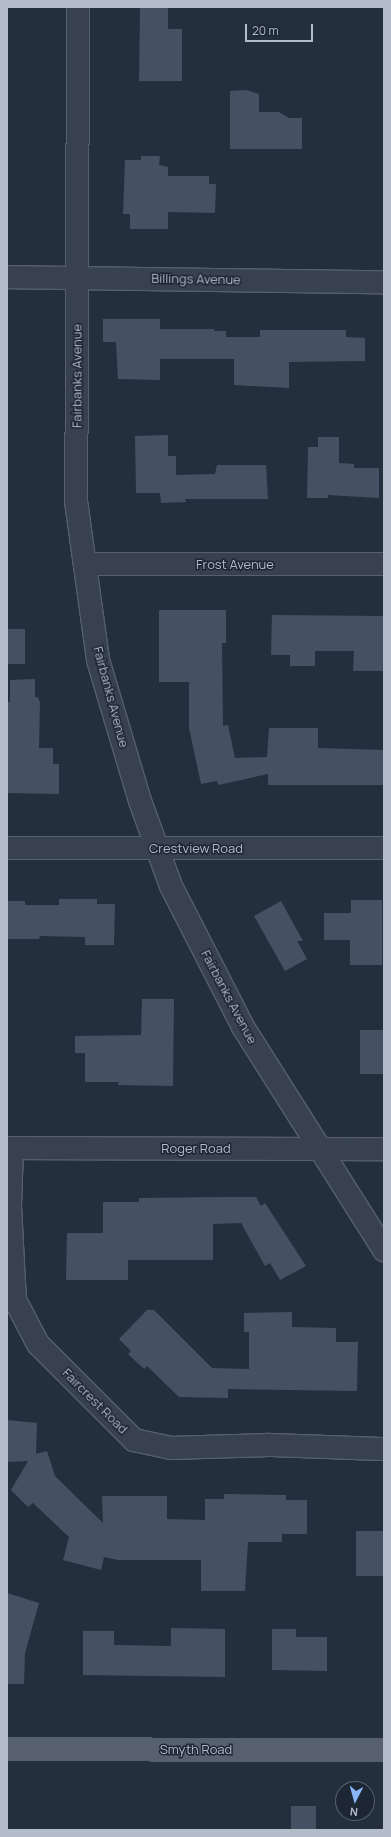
<!DOCTYPE html>
<html>
<head>
<meta charset="utf-8">
<style>
	body { margin:0 }
	#map { position:relative; width:391px; height:1837px; overflow:hidden; background:#242f3e; font-family:Manrope,sans-serif }
	div>[style] { position:absolute }
	[style*='--x'] { left:calc(var(--x)*1px); top:calc(var(--y)*1px); width:calc(var(--w)*1px); rotate:calc(var(--a)*1deg) }
	.building>* { inset:0; background:#455162; transform-origin:0 0 }
	.roads { filter:drop-shadow(1px 0 #565f6c) drop-shadow(-1px 0 #565f6c) drop-shadow(0 1px #565f6c) drop-shadow(0 -1px #565f6c) }
	.minor>* { height:22px; margin:-11px; padding:0 11px; transform-origin:11px; border-radius:11px; background:#38414e }
	.major>* { height:22px; margin:-11px; padding:0 11px; transform-origin:11px; border-radius:11px; background:#56606e }
	span { translate:-50% -50%; white-space:nowrap; text-align:center; line-height:1.15; -webkit-text-stroke:3px #1d2633; paint-order:stroke }
	.street-label { font-size:13px; color:#b4bcc9 }
	.frame { position:absolute; inset:0; border:8px solid #b4bcc9; pointer-events:none }
	.north { position:absolute; left:335px; top:1781px; width:40px; height:40px; box-sizing:border-box; background:#1d2633; border:1px solid #59626f; border-radius:50%; rotate:186deg; font-size:11px; font-weight:700; line-height:16px; text-align:center; color:#b4bcc9 }
	.north::after { content:''; display:block; margin:auto; width:14px; height:18px; background:#8ab4f8; clip-path:polygon(50% 0,100% 100%,50% 72%,0 100%) }
	.scale { position:absolute; left:245px; top:24px; width:68px; height:18px; box-sizing:border-box; border:2px solid #b4bcc9; border-top:0; padding-left:5px; font-size:12px; line-height:14px; white-space:nowrap; color:#b4bcc9; -webkit-text-stroke:3px #1d2633; paint-order:stroke }
</style>
</head>
<body>
<div id="map">
	<div class="building">
		<div style="clip-path:polygon(140px 7px,168px 7px,168px 29px,182px 29px,182px 81px,139px 81px)"></div>
		<div style="clip-path:polygon(246px 90px,259px 94px,259px 112px,279px 112px,289px 118px,302px 118px,302px 149px,230px 149px,230px 91px)"></div>
		<div style="clip-path:polygon(141px 156px,160px 156px,159px 165px,168px 167px,168px 176px,209px 176px,209px 184px,216px 184px,215px 213px,168px 212px,168px 229px,130px 229px,130px 214px,123px 214px,125px 160px,141px 160px)"></div>
		<div style="clip-path:polygon(103px 319px,160px 319px,160px 329px,214px 329px,214px 331px,226px 331px,226px 337px,260px 337px,260px 330px,346px 330px,346px 337px,365px 338px,365px 361px,289px 362px,289px 388px,234px 385px,234px 359px,160px 359px,160px 380px,118px 379px,116px 342px,103px 342px)"></div>
		<div style="clip-path:polygon(168px 435px,168px 456px,176px 456px,176px 475px,215px 474px,217px 465px,266px 465px,268px 499px,185px 499px,186px 502px,161px 503px,160px 493px,136px 493px,135px 436px)"></div>
		<div style="clip-path:polygon(318px 437px,339px 437px,339px 463px,354px 464px,354px 468px,379px 468px,379px 498px,328px 495px,328px 498px,307px 498px,308px 447px,318px 447px)"></div>
		<div style="clip-path:polygon(159px 610px,226px 610px,226px 643px,222px 643px,223px 726px,228px 725px,235px 758px,267px 757px,269px 728px,318px 728px,318px 748px,384px 750px,384px 785px,268px 785px,268px 774px,218px 785px,217px 781px,201px 784px,189px 728px,189px 682px,159px 682px)"></div>
		<div style="clip-path:polygon(272px 615px,384px 616px,384px 671px,353px 671px,354px 651px,315px 651px,315px 666px,290px 666px,290px 655px,271px 655px)"></div>
		<div style="left:7px;top:629px;width:18px;height:35px"></div>
		<div style="clip-path:polygon(35px 679px,35px 697px,38px 697px,40px 703px,39px 748px,53px 748px,53px 764px,59px 764px,59px 794px,7px 793px,7px 702px,10px 702px,10px 680px)"></div>
		<div style="clip-path:polygon(59px 899px,97px 899px,97px 904px,115px 904px,114px 945px,85px 945px,85px 937px,40px 936px,39px 939px,7px 939px,7px 901px,25px 901px,25px 905px,59px 905px)"></div>
		<div style="clip-path:polygon(351px 900px,382px 900px,382px 965px,350px 965px,350px 940px,324px 940px,324px 913px,351px 913px)"></div>
		<div style="clip-path:polygon(281px 901px,303px 941px,297px 941px,307px 959px,285px 971px,254px 916px)"></div>
		<div style="clip-path:polygon(142px 999px,174px 999px,173px 1086px,118px 1085px,119px 1082px,85px 1082px,85px 1053px,75px 1053px,75px 1036px,141px 1035px)"></div>
		<div style="left:384px;top:1030px;width:44px;height:24px;rotate:90deg"></div>
		<div style="clip-path:polygon(222px 1197px,256px 1197px,261px 1206px,265px 1203px,306px 1266px,280px 1280px,270px 1263px,265px 1266px,241px 1223px,213px 1224px,213px 1260px,128px 1260px,128px 1280px,66px 1280px,67px 1233px,103px 1233px,103px 1202px,139px 1202px,139px 1198px)"></div>
		<div style="clip-path:polygon(147px 1310px,154px 1310px,212px 1368px,249px 1369px,249px 1332px,244px 1332px,244px 1313px,292px 1312px,292px 1327px,336px 1328px,336px 1342px,358px 1342px,357px 1391px,228px 1389px,228px 1398px,179px 1397px,147px 1366px,144px 1369px,128px 1354px,131px 1351px,119px 1339px)"></div>
		<div style="clip-path:polygon(7px 1420px,37px 1423px,36px 1454px,47px 1451px,55px 1476px,103px 1523px,102px 1496px,167px 1496px,167px 1519px,205px 1520px,205px 1499px,224px 1499px,224px 1494px,286px 1495px,286px 1500px,307px 1500px,307px 1534px,282px 1534px,282px 1542px,248px 1542px,245px 1591px,201px 1591px,201px 1560px,118px 1560px,104px 1557px,101px 1570px,63px 1560px,69px 1537px,33px 1503px,28px 1507px,11px 1490px,28px 1461px,7px 1462px)"></div>
		<div style="left:356px;top:1531px;width:28px;height:45px"></div>
		<div style="clip-path:polygon(7px 1593px,39px 1603px,25px 1653px,24px 1684px,7px 1684px)"></div>
		<div style="clip-path:polygon(171px 1628px,225px 1629px,225px 1677px,83px 1675px,83px 1631px,114px 1631px,114px 1645px,171px 1646px)"></div>
		<div style="clip-path:polygon(272px 1629px,296px 1629px,296px 1637px,327px 1637px,327px 1671px,272px 1670px)"></div>
		<div style="left:291px;top:1806px;width:25px;height:24px"></div>
	</div>
	<div class="roads">
		<div class="minor">
			<div style="--x:78;--y:7;--w:494;--a:90.2"></div>
			<div style="--x:76;--y:501;--w:161;--a:82.1"></div>
			<div style="--x:98;--y:660;--w:147;--a:73.4"></div>
			<div style="--x:140;--y:801;--w:90;--a:70"></div>
			<div style="--x:171;--y:886;--w:158;--a:62.9"></div>
			<div style="--x:243;--y:1027;--w:264;--a:57.7"></div>
			<div style="--x:7;--y:277;--w:377;--a:0.8"></div>
			<div style="--x:86;--y:564;--w:298;--a:0"></div>
			<div style="--x:7;--y:848;--w:377;--a:0"></div>
			<div style="--x:7;--y:1148;--w:377;--a:0.2"></div>
			<div style="--x:12;--y:1148;--w:58;--a:92"></div>
			<div style="--x:10;--y:1206;--w:94;--a:87"></div>
			<div style="--x:15;--y:1300;--w:50;--a:62.4"></div>
			<div style="--x:38;--y:1344;--w:136;--a:45"></div>
			<div style="--x:134;--y:1440;--w:38;--a:12"></div>
			<div style="--x:171;--y:1448;--w:98;--a:-1.8"></div>
			<div style="--x:269;--y:1445;--w:115;--a:2"></div>
		</div>
		<div class="major">
			<div style="--x:7;--y:1749;--w:377;--a:0.2"></div>
		</div>
	</div>
	<div class="street-label">
		<span style="left:196px;top:279px;rotate:1deg">Billings Avenue</span>
		<span style="left:77px;top:376px;rotate:-90deg">Fairbanks Avenue</span>
		<span style="left:235px;top:564px">Frost Avenue</span>
		<span style="left:111px;top:697px;rotate:75deg">Fairbanks Avenue</span>
		<span style="left:196px;top:848px">Crestview Road</span>
		<span style="left:229px;top:997px;rotate:62deg">Fairbanks Avenue</span>
		<span style="left:196px;top:1148px">Roger Road</span>
		<span style="left:95px;top:1401px;rotate:45deg">Faircrest Road</span>
		<span style="left:196px;top:1749px">Smyth Road</span>
	</div>
	<div class="frame"></div>
	<div class="north">N</div>
	<div class="scale">20 m</div>
</div>
</body>
</html>
